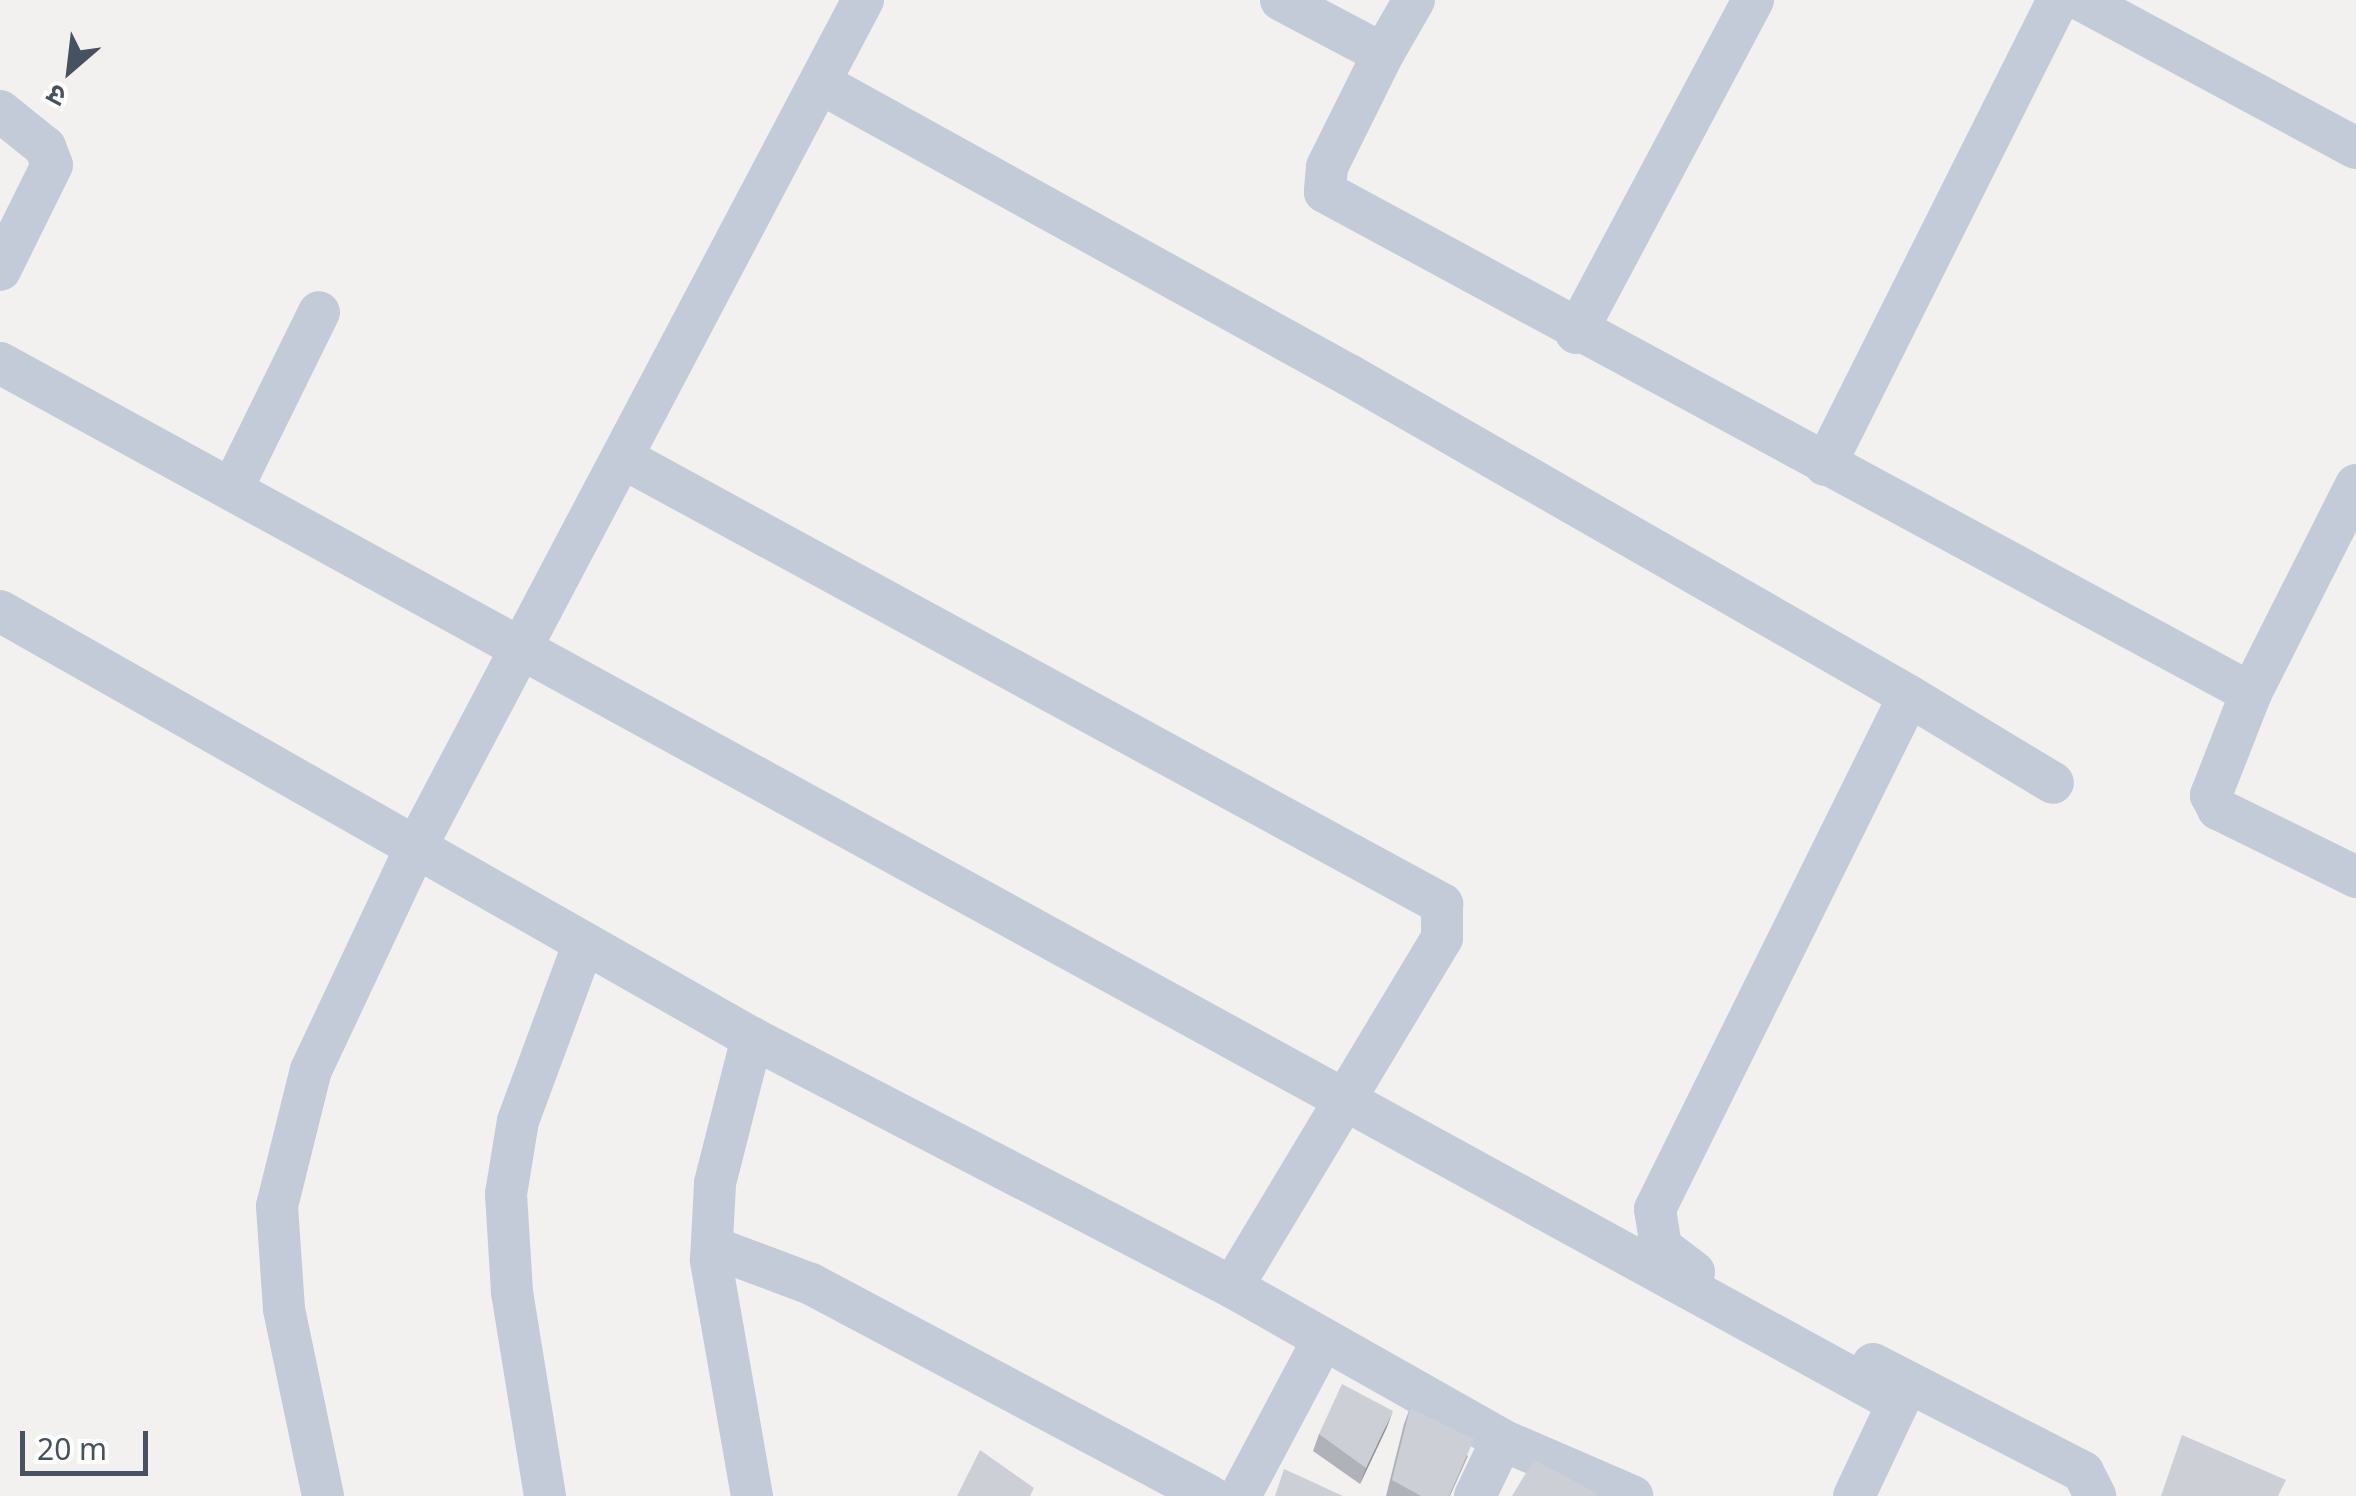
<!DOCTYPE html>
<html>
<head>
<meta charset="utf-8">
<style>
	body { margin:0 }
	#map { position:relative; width:2356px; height:1496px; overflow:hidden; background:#f3f0f0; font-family:"Noto Sans","Noto Sans Devanagari",sans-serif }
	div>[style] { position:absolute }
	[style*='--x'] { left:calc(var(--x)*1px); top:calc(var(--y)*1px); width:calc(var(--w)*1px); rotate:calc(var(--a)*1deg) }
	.minor>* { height:42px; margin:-21px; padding:0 21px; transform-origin:21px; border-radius:21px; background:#c2cbd7 }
	.wall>* { inset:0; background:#afb2b8 }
	.shaded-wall>* { inset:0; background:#8f9196 }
	.building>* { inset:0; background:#cccfd6 }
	span { translate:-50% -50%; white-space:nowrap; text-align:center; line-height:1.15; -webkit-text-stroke:8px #fff; paint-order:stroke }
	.north { position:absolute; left:20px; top:20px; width:100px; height:100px; -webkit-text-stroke:8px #fff; paint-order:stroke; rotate:208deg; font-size:28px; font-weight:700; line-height:40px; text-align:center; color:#465260 }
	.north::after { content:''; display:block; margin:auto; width:35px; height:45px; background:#465260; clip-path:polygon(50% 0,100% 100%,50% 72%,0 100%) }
	.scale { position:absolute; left:20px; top:1431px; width:128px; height:45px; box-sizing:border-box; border:5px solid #465260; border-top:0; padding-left:12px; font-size:30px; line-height:35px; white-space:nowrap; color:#465260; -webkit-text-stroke:8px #fff; paint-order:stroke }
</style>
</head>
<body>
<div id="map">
	<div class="minor">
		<div style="--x:1281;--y:0;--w:115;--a:27.9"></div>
		<div style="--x:1383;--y:54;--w:126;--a:116.4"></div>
		<div style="--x:1327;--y:167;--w:25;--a:95"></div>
		<div style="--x:1325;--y:192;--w:1053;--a:28.42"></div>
		<div style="--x:2081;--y:0;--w:312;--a:28.3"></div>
		<div style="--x:1383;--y:54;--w:62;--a:-60.1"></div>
		<div style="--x:822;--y:84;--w:602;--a:28.91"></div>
		<div style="--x:1349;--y:375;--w:645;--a:29.82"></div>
		<div style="--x:0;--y:111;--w:58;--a:38.7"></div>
		<div style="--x:45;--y:147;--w:19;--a:69"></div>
		<div style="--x:52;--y:165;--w:117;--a:116.3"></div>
		<div style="--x:1576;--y:333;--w:377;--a:-62"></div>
		<div style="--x:0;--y:363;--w:2164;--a:28.72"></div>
		<div style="--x:1898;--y:1403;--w:103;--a:115.3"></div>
		<div style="--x:623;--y:458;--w:933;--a:28.57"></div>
		<div style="--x:1442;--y:904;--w:34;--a:90"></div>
		<div style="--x:1442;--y:938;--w:407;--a:121"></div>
		<div style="--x:1825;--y:465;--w:520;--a:-63.39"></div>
		<div style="--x:2356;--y:485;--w:233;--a:116.8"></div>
		<div style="--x:2251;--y:693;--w:110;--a:111.4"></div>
		<div style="--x:2211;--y:795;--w:16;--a:63"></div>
		<div style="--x:2218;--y:809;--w:154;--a:26.2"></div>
		<div style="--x:232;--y:489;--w:197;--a:-63.8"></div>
		<div style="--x:0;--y:611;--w:865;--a:29.59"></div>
		<div style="--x:752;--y:1038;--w:541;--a:27.42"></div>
		<div style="--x:1232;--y:1287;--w:310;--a:29.5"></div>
		<div style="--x:1502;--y:1440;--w:142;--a:23.3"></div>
		<div style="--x:712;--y:1247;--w:106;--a:20.5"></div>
		<div style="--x:811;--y:1284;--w:451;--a:28"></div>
		<div style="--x:1694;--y:1272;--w:41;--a:-142.9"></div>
		<div style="--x:1661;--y:1247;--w:38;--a:-99"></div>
		<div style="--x:1655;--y:1209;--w:572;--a:-63.66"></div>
		<div style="--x:1909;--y:696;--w:168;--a:31.1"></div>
		<div style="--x:1873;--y:1364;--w:236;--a:27.2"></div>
		<div style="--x:2083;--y:1472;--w:27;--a:63"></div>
		<div style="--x:323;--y:1496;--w:191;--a:-101.8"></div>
		<div style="--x:284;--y:1309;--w:103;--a:-93.9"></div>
		<div style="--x:277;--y:1206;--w:140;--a:-76"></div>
		<div style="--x:311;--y:1070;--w:246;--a:-64.8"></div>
		<div style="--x:416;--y:847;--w:958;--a:-62.18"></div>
		<div style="--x:545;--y:1496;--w:207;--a:-99.2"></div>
		<div style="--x:512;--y:1292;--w:98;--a:-93.5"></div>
		<div style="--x:506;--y:1194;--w:74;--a:-80.7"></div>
		<div style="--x:518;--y:1121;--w:190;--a:-69.7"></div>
		<div style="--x:752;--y:1496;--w:240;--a:-99.9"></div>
		<div style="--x:711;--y:1260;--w:77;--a:-87"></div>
		<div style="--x:715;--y:1183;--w:150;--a:-75.7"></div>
		<div style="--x:1240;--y:1496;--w:177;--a:-62"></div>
		<div style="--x:1475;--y:1496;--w:62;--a:-64.3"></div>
	</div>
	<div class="wall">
		<div style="clip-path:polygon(1410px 1408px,1468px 1456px,1450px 1496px,1386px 1496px,1404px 1424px)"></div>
		<div style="clip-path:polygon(1387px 1427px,1360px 1484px,1313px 1451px,1319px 1434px)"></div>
	</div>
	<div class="shaded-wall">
		<div style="clip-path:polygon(1393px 1411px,1387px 1427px,1360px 1484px,1366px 1468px)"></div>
	</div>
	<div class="building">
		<div style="clip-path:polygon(1342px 1384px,1393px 1411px,1366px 1468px,1319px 1434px)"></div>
		<div style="clip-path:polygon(1410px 1408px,1474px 1439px,1449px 1496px,1421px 1496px,1392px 1480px)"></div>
		<div style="clip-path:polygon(2182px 1435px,2286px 1480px,2278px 1496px,2161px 1496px)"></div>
		<div style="clip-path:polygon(980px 1450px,1034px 1488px,1030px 1496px,957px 1496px)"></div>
		<div style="clip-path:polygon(1534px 1460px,1597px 1493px,1595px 1496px,1512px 1496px)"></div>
		<div style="clip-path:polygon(1284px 1469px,1343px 1496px,1275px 1496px)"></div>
	</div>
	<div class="north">उ</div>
	<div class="scale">20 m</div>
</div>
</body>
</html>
